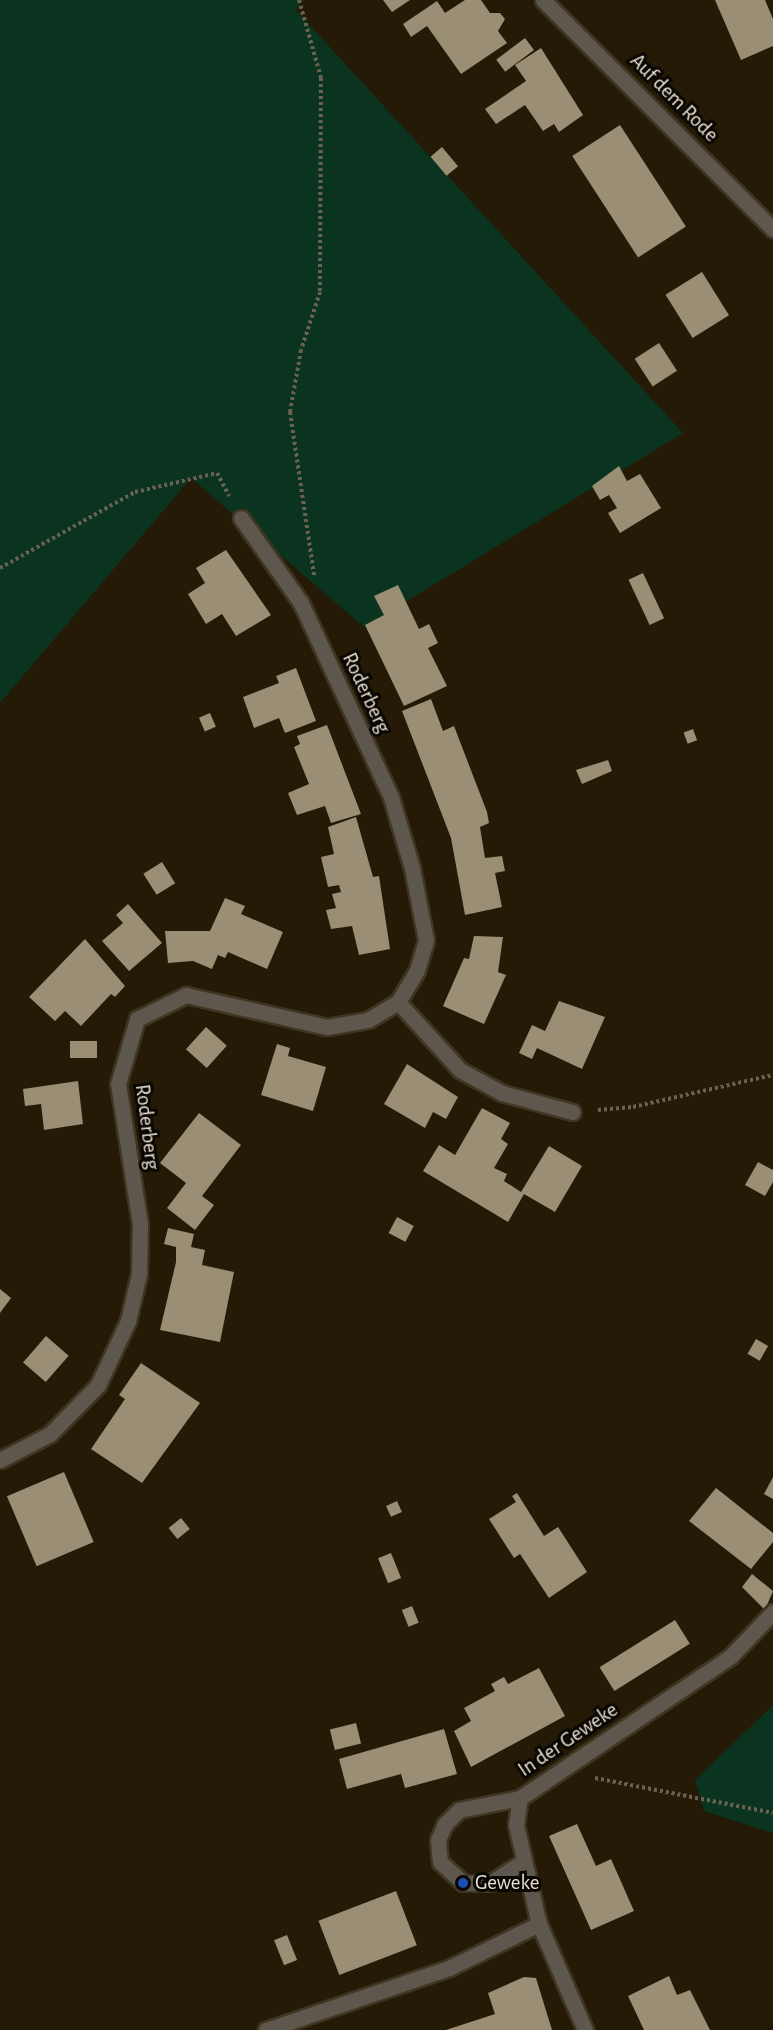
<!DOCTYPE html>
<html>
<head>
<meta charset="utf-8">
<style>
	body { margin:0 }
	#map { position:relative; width:773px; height:2030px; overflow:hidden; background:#241a05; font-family:"Alegreya Sans",sans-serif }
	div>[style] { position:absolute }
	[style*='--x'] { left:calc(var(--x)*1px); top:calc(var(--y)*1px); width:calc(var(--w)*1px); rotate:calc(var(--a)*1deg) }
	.green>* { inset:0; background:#0b3420 }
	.building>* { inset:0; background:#9a8e75; transform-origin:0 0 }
	.path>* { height:4px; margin-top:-2px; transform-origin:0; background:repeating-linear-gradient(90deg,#6a6250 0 3px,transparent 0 6px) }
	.roads { filter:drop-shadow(2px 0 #3f3622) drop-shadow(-2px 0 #3f3622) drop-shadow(0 2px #3f3622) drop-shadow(0 -2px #3f3622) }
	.lane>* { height:15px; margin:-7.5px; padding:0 7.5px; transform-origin:7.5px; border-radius:7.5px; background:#5e574e }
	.street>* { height:15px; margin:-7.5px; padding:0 7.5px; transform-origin:7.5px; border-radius:7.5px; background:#5e574e }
	.dots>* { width:16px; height:16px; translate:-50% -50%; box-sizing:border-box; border:3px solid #0a0601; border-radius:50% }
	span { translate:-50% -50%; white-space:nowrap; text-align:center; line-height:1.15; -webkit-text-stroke:6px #0a0601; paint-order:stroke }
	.street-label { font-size:21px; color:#e7e1d4 }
	.poi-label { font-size:21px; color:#e7e1d4 }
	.left { translate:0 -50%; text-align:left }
</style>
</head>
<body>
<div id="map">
	<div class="green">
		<div style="clip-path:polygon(0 0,304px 0,295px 9px,683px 433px,364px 627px,191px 478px,0 703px)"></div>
		<div style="clip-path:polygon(773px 1705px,773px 1833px,704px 1811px,695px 1780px)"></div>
	</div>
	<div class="building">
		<div style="clip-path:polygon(383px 0,410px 0,392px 12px)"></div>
		<div style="clip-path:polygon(465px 0,481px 0,490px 13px,500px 13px,505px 19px,498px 31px,507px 43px,461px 74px,427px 26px,411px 37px,403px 24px,437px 1px,445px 13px)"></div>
		<div style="clip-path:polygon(715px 0,765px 0,773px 19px,773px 46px,741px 60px)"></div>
		<div style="left:525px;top:38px;width:15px;height:36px;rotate:53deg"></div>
		<div style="clip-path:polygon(541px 48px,583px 115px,559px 132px,554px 124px,543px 131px,525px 105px,496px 124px,485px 109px,526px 81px,515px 65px)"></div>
		<div style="left:620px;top:125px;width:121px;height:57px;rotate:57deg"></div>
		<div style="left:442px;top:147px;width:25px;height:15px;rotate:50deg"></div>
		<div style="left:702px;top:272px;width:51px;height:43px;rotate:58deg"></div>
		<div style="left:659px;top:343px;width:33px;height:29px;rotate:57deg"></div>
		<div style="clip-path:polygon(619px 466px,627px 481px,640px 474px,661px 508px,620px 533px,608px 513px,617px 508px,609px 495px,600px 500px,592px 486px)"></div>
		<div style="clip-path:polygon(226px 550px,271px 615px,236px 636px,222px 614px,206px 624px,188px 594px,205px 583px,196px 568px)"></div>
		<div style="left:643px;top:573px;width:50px;height:16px;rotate:65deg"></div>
		<div style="clip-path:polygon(398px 585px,419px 629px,429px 624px,438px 643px,428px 648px,447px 686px,404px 706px,365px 625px,384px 615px,374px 596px)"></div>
		<div style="clip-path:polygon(296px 668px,316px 721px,285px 733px,279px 718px,254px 728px,243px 697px,279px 683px,276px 676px)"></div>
		<div style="clip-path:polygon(431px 699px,443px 731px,454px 726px,487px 812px,489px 823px,480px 827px,485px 858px,502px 856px,505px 871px,495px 873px,502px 907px,465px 915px,451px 838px,402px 711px)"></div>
		<div style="left:210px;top:713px;width:15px;height:12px;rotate:67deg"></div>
		<div style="clip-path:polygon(327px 725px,361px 814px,331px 823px,325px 806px,297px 815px,288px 793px,309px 784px,294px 747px,300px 744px,297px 736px)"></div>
		<div style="left:693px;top:729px;width:12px;height:10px;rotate:70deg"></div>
		<div style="clip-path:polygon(608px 760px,612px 771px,582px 784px,576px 770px)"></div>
		<div style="clip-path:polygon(356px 817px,373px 877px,379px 876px,390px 949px,359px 955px,352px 926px,331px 929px,326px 910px,336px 908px,332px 894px,341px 892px,339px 885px,328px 887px,321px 857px,334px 854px,328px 827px)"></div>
		<div style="left:162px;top:862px;width:25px;height:22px;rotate:58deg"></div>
		<div style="clip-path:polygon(225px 898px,245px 906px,241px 914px,283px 932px,267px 969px,228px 952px,225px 958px,218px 955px,212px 969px,193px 961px,168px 963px,165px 931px,210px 931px)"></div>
		<div style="clip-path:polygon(128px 904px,162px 943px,129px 971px,102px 941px,123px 923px,116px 915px)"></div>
		<div style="clip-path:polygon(474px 936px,503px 937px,498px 972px,506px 975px,484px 1024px,443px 1006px,464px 958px,469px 959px)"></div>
		<div style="clip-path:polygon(85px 939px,125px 986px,115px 997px,111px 994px,81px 1026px,65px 1011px,55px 1021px,29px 997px)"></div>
		<div style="clip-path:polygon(559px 1001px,605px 1017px,582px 1069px,537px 1048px,532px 1059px,519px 1053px,532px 1025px,545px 1031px)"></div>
		<div style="left:206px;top:1027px;width:28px;height:30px;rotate:42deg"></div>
		<div style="left:97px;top:1041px;width:17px;height:27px;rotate:90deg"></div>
		<div style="clip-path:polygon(277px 1044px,290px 1048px,288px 1056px,326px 1067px,313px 1111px,261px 1095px)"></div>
		<div style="clip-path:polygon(407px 1064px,458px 1097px,446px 1119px,433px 1112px,425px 1128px,384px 1104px)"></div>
		<div style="clip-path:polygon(78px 1081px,83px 1124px,44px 1130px,41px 1104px,25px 1106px,23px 1089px)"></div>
		<div style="clip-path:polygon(482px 1108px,510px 1123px,501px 1139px,508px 1144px,494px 1168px,507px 1174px,504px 1181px,521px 1192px,549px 1146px,582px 1166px,555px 1212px,524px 1194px,508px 1222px,423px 1171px,439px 1145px,455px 1155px)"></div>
		<div style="clip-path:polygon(199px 1113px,241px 1145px,202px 1196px,214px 1205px,195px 1230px,167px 1208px,186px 1183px,160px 1163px)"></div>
		<div style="clip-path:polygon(758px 1162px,773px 1170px,773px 1182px,765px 1196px,745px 1185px)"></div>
		<div style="left:397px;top:1217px;width:19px;height:18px;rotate:28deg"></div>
		<div style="clip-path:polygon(168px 1228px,194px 1234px,191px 1247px,205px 1250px,202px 1265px,234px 1272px,220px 1342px,160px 1330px,176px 1262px,176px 1247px,164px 1244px)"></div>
		<div style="clip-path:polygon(0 1289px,11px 1298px,0 1313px)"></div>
		<div style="left:46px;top:1336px;width:30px;height:35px;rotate:41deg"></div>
		<div style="left:756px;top:1339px;width:14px;height:17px;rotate:30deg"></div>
		<div style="clip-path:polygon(141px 1363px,200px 1403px,142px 1483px,91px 1449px,125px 1399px,119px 1395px)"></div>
		<div style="left:64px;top:1472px;width:76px;height:62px;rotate:67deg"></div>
		<div style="clip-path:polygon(773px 1477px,773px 1499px,764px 1494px)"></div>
		<div style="clip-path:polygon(716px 1488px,773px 1533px,773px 1542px,751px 1569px,689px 1521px)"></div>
		<div style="clip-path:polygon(517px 1493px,544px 1536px,558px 1527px,587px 1572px,549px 1598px,520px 1554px,514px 1558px,489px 1519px,516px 1502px,512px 1496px)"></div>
		<div style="left:397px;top:1501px;width:12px;height:12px;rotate:66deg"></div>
		<div style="left:181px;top:1518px;width:14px;height:16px;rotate:51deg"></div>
		<div style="left:391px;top:1553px;width:27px;height:14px;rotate:68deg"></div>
		<div style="clip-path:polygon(752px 1574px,773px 1591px,765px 1610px,742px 1587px)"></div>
		<div style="left:412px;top:1606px;width:18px;height:11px;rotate:68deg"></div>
		<div style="left:675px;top:1620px;width:28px;height:89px;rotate:58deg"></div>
		<div style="clip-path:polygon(539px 1668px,565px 1716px,471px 1767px,454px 1731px,471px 1721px,464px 1708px,495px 1691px,491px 1684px,504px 1677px,508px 1684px)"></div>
		<div style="left:356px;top:1723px;width:21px;height:27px;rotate:76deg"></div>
		<div style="clip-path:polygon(444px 1729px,457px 1774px,405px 1788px,401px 1774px,347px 1789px,339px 1759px)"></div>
		<div style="clip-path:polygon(577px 1824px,596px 1866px,611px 1859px,634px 1911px,591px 1930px,549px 1836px)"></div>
		<div style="left:396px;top:1891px;width:58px;height:83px;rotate:69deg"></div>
		<div style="left:287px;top:1935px;width:27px;height:14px;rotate:68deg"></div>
		<div style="clip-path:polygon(669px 1976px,677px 1995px,690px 1990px,710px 2030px,644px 2030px,628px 1996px)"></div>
		<div style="clip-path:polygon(524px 1977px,536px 1978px,552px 2030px,446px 2030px,495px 2014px,488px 1993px)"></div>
	</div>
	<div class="path">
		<div style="--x:299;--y:0;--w:81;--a:74.2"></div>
		<div style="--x:321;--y:78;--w:214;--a:90.3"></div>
		<div style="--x:320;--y:292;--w:61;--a:108.1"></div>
		<div style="--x:301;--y:350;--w:63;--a:100.1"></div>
		<div style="--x:290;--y:412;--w:165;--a:81.6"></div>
		<div style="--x:0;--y:568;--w:155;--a:-29.4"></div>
		<div style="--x:135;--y:492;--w:84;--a:-13"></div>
		<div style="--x:217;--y:473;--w:26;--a:62"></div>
		<div style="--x:598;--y:1110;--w:35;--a:-5"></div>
		<div style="--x:633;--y:1107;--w:144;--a:-12.9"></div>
		<div style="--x:595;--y:1778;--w:181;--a:11.1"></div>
	</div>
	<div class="roads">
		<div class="lane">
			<div style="--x:520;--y:1798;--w:62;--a:168.9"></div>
			<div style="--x:459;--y:1810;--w:20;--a:135"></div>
			<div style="--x:445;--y:1824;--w:17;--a:114"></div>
			<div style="--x:438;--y:1840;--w:22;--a:85"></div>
			<div style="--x:440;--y:1862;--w:31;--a:42"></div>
			<div style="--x:463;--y:1883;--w:27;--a:0"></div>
			<div style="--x:490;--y:1883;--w:40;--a:-32.9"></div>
		</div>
		<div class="street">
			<div style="--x:543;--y:0;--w:325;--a:44.9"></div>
			<div style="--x:398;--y:1002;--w:92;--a:47.6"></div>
			<div style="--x:460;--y:1070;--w:48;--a:28.7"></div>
			<div style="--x:502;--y:1093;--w:73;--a:15"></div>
			<div style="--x:0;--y:1460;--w:56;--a:-27.5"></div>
			<div style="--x:50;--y:1434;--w:69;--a:-45.6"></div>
			<div style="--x:98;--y:1385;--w:71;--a:-64.9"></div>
			<div style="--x:128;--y:1321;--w:48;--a:-76.8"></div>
			<div style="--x:139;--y:1274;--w:50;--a:-88.9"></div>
			<div style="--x:140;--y:1224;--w:142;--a:-98.9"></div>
			<div style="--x:118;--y:1084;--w:68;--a:-73.7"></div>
			<div style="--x:137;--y:1019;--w:55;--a:-26.1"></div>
			<div style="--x:186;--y:995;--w:145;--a:12.8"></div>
			<div style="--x:327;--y:1027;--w:42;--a:-9.7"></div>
			<div style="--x:368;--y:1020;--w:35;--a:-31"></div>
			<div style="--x:398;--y:1002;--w:37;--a:-59"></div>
			<div style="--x:417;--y:970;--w:31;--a:-73"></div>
			<div style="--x:426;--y:940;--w:73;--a:-101"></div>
			<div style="--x:412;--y:868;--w:74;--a:-106.5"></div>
			<div style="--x:391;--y:797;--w:214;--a:-114.9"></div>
			<div style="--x:301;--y:603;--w:104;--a:-125.2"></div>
			<div style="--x:539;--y:1924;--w:116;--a:66.5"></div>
			<div style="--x:266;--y:2030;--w:193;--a:-18.7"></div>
			<div style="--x:449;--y:1968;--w:100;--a:-26.1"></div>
			<div style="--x:539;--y:1924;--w:102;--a:-103.1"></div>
			<div style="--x:516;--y:1825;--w:27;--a:-82"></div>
			<div style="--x:520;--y:1798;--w:254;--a:-33.9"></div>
			<div style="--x:731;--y:1656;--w:61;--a:-46.3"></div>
		</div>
	</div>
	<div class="dots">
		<div style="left:463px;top:1883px;background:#1a4fb4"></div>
	</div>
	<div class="street-label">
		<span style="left:674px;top:98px;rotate:45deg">Auf dem Rode</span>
		<span style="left:366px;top:693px;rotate:65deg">Roderberg</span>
		<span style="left:147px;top:1127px;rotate:83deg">Roderberg</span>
		<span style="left:568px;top:1740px;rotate:-34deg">In der Geweke</span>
	</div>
	<div class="poi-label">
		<span class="left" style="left:475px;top:1883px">Geweke</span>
	</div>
</div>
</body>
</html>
